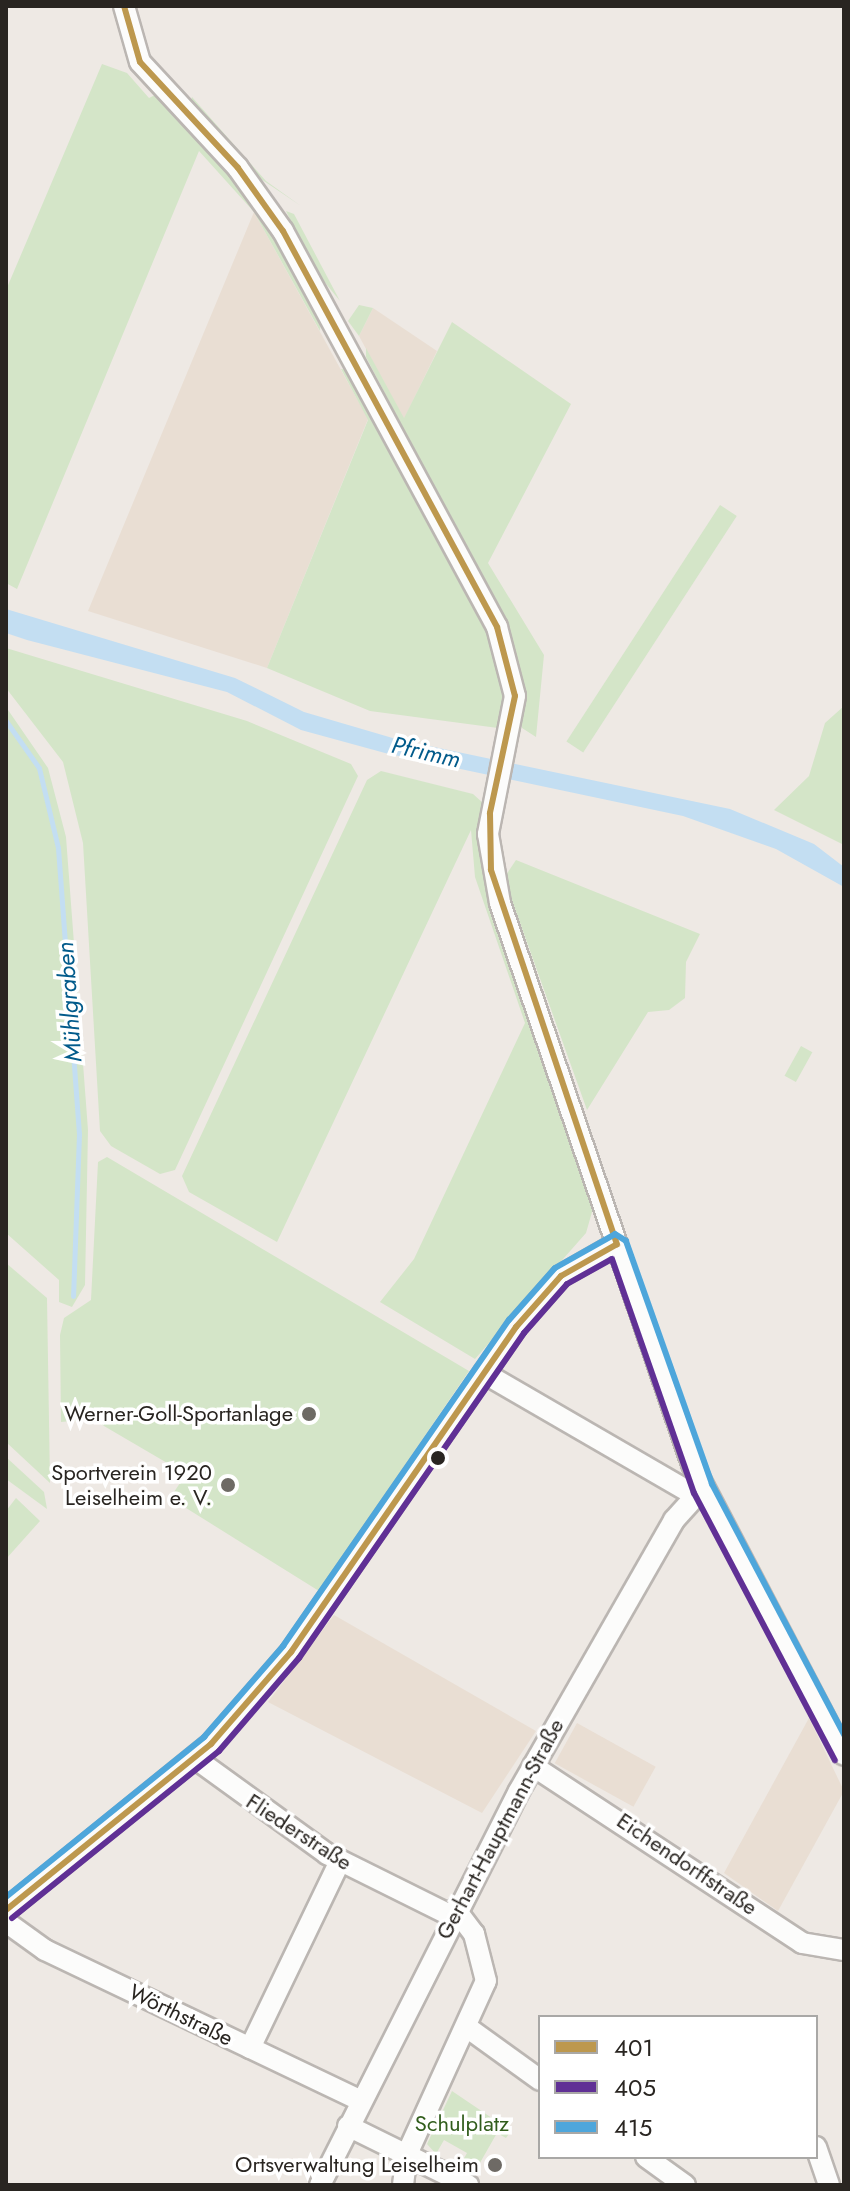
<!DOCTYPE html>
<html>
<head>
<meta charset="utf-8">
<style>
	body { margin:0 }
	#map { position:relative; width:850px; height:2191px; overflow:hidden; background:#eee9e4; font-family:Jost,sans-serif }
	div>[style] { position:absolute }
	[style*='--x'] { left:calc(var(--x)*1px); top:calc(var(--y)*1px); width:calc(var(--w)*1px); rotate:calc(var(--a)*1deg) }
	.built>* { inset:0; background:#e9ded3; transform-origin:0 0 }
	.green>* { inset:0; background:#d4e5c8; transform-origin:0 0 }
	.water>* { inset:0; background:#c3def2 }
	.stream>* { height:5px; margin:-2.5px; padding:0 2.5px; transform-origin:2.5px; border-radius:2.5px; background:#c3def2 }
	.roads { filter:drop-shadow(2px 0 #bbb6b2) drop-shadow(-2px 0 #bbb6b2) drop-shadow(0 2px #bbb6b2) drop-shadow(0 -2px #bbb6b2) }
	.street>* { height:20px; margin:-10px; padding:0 10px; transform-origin:10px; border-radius:10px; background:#fcfcfb }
	.bus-1>* { height:6px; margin:-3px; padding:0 3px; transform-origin:3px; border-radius:3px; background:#bd984e }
	.bus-2>* { height:6px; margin:-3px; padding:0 3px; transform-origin:3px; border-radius:3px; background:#603095 }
	.bus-3>* { height:6px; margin:-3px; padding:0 3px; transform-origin:3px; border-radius:3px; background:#4ea6db }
	.dots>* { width:22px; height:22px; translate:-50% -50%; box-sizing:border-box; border:4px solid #fff; border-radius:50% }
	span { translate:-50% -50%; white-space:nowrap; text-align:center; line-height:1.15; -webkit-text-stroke:7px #fff; paint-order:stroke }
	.poi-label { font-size:22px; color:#292521 }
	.right { translate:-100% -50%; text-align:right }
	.street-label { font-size:22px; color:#292521 }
	.park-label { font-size:22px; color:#315d1c }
	.water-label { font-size:24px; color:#025b8b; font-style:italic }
	.frame { position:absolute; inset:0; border:8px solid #292521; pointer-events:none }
	.legend { position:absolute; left:538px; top:2015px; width:280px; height:144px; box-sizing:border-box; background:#fff; border:2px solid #a9a8a6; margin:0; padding:10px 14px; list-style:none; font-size:24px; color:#292521 }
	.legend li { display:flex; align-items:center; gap:16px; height:40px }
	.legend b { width:40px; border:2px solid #a9a8a6 }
</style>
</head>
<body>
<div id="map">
	<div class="built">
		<div style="clip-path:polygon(254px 212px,368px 419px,267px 668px,88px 611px)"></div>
		<div style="clip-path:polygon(373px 308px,437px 351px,404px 419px,359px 336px)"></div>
		<div style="clip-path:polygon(334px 1615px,536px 1731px,482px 1813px,268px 1702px)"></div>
		<div style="clip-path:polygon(809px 1718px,844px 1791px,778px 1911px,724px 1873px)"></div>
		<div style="left:577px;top:1723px;width:90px;height:46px;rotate:29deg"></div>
	</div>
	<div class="green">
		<div style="clip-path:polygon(102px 64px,127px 73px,149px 98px,155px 95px,245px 192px,321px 319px,320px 331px,254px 212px,199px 151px,17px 589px,6px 583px,6px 290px)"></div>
		<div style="clip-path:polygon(192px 97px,266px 181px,301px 206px,258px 177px,190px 104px)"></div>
		<div style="clip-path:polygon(286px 211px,294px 214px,340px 301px,313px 268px)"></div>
		<div style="clip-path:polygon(359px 305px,373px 308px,359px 336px,348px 321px)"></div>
		<div style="clip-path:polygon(452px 322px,571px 404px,488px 563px,544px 655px,536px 737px,522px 728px,522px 675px,504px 621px,366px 357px,366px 348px,404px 418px)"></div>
		<div style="clip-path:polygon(341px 369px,348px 370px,491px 631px,506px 699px,498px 728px,370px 711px,267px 668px,368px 420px)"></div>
		<div style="left:720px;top:505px;width:20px;height:282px;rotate:33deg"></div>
		<div style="clip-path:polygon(6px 648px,247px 721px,351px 764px,358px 776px,175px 1170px,160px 1174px,111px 1146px,100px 1131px,83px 843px,63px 762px,6px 688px)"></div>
		<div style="clip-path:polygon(844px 706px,844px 845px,774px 810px,809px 776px,825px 723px)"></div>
		<div style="clip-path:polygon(6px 707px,48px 768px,66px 837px,88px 1130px,85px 1285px,72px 1307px,59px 1302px,59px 1280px,6px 1233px)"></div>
		<div style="clip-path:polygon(381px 771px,473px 794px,483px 803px,489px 896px,594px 1205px,586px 1233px,475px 1359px,380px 1302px,414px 1259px,525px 1023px,475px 877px,471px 830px,277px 1242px,189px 1192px,182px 1176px,367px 780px)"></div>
		<div style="clip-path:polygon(516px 860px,700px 934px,686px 962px,685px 998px,669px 1010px,648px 1012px,587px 1110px,504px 878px)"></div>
		<div style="left:801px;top:1046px;width:13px;height:34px;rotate:29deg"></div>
		<div style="clip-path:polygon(107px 1157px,469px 1371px,319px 1591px,170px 1498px,186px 1474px,92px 1419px,61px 1422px,60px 1335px,64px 1318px,91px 1300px,98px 1162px)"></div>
		<div style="clip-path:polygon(6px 1263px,47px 1298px,50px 1483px,6px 1442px)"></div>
		<div style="clip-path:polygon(6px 1457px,44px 1492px,47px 1509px,6px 1479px)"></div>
		<div style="clip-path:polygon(16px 1498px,40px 1521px,6px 1559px,6px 1511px)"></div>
		<div style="clip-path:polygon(452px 2091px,511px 2131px,506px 2138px,497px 2133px,473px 2175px,459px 2167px,467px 2153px,444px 2140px,436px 2154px,427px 2144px)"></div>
	</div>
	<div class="water">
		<div style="clip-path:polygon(6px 609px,235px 678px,304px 712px,396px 739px,730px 809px,814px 844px,844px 867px,844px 887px,776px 849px,683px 816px,385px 753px,301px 730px,227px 692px,27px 640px,6px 633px)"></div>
	</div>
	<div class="stream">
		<div style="--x:6;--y:721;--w:57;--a:54.9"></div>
		<div style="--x:39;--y:768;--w:82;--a:76.6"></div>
		<div style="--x:58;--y:848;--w:287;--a:85.8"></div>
		<div style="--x:79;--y:1134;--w:162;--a:92.1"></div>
	</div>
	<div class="roads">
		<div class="street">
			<div style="--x:124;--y:6;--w:58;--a:74.1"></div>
			<div style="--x:140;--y:62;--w:144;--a:47.2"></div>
			<div style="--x:238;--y:168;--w:77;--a:54.5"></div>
			<div style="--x:283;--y:231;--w:450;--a:61.6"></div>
			<div style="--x:497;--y:627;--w:71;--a:75.4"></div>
			<div style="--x:515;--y:696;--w:141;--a:101.1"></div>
			<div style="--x:488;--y:834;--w:70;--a:80.1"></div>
			<div style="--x:500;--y:903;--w:593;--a:71.11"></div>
			<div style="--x:692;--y:1464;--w:328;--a:62.4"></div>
			<div style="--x:484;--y:1373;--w:241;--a:30.1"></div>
			<div style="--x:196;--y:1759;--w:162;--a:35.9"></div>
			<div style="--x:327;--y:1854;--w:140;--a:26.4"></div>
			<div style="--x:533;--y:1766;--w:322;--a:33.3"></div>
			<div style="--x:802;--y:1943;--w:43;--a:9.5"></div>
			<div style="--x:6;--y:1910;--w:264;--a:-39"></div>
			<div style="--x:211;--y:1744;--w:122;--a:-49"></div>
			<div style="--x:291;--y:1652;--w:395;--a:-55.3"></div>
			<div style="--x:516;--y:1327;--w:68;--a:-48.6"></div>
			<div style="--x:561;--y:1276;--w:64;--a:-29.7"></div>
			<div style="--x:6;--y:1922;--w:48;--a:35.7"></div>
			<div style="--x:45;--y:1950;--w:350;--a:25.5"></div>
			<div style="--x:468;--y:2028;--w:89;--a:35.8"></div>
			<div style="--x:250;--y:2048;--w:208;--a:-64.3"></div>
			<div style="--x:348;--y:2126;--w:134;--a:26.2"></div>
			<div style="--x:816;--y:2147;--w:40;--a:71.1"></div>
			<div style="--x:646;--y:2157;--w:48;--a:35.7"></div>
			<div style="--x:320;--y:2185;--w:441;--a:-63.2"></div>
			<div style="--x:519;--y:1791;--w:312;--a:-60.2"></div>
			<div style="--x:674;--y:1520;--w:43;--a:-47.8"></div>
			<div style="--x:403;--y:2185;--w:31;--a:-83"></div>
			<div style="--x:407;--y:2154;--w:190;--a:-65.5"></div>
			<div style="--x:486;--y:1981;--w:49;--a:-104.3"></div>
			<div style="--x:474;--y:1934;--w:31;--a:-127"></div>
		</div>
	</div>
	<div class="bus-1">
		<div style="--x:124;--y:6;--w:58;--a:74.1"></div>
		<div style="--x:140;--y:62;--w:144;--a:47.2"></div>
		<div style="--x:238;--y:168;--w:77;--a:54.5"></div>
		<div style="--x:283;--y:231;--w:450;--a:61.6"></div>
		<div style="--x:497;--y:627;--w:71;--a:75.4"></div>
		<div style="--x:515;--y:696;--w:120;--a:102.1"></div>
		<div style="--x:490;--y:813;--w:57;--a:89"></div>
		<div style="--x:491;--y:870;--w:395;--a:71.4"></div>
		<div style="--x:6;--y:1910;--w:264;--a:-39"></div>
		<div style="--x:211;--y:1744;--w:122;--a:-49"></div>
		<div style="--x:291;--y:1652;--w:395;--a:-55.3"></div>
		<div style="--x:516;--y:1327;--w:68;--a:-48.6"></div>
		<div style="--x:561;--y:1276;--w:64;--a:-29.7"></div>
	</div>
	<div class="bus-2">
		<div style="--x:12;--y:1918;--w:266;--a:-38.9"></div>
		<div style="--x:219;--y:1751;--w:123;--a:-49.3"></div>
		<div style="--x:299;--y:1658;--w:395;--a:-55.3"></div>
		<div style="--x:524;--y:1333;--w:65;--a:-48.7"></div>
		<div style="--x:567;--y:1284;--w:51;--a:-29.1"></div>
		<div style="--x:612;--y:1259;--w:248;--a:70.7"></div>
		<div style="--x:694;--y:1493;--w:302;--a:62.2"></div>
	</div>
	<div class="bus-3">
		<div style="--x:6;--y:1897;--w:255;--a:-38.9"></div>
		<div style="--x:204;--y:1737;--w:121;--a:-49"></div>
		<div style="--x:283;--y:1646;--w:397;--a:-55.3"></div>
		<div style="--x:509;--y:1320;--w:69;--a:-48.5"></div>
		<div style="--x:555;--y:1268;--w:69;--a:-29.5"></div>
		<div style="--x:615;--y:1234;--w:13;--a:32"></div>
		<div style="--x:626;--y:1241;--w:258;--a:70.5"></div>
		<div style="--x:712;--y:1484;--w:283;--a:62.2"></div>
	</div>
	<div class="dots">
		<div style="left:309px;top:1414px;background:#6e6a65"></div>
		<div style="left:438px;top:1458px;background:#292521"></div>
		<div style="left:228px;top:1485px;background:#6e6a65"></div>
		<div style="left:495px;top:2165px;background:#6e6a65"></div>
	</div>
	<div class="poi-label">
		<span class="right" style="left:293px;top:1414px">Werner-Goll-Sportanlage</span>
		<span class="right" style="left:212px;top:1485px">Sportverein 1920<br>Leiselheim e. V.</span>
		<span class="right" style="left:479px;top:2165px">Ortsverwaltung Leiselheim</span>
	</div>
	<div class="street-label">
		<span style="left:500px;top:1829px;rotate:-62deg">Gerhart-Hauptmann-Straße</span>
		<span style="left:299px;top:1832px;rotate:33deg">Fliederstraße</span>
		<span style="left:687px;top:1864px;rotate:34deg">Eichendorffstraße</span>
		<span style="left:181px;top:2015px;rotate:26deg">Wörthstraße</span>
	</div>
	<div class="park-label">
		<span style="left:462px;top:2124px">Schulplatz</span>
	</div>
	<div class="water-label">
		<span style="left:426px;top:752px;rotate:13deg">Pfrimm</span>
		<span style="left:69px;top:1002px;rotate:-94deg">Mühlgraben</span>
	</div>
	<div class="frame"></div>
	<ul class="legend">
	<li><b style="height:10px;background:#bd984e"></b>401</li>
	<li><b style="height:10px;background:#603095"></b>405</li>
	<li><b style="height:10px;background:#4ea6db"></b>415</li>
	</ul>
</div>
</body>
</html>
